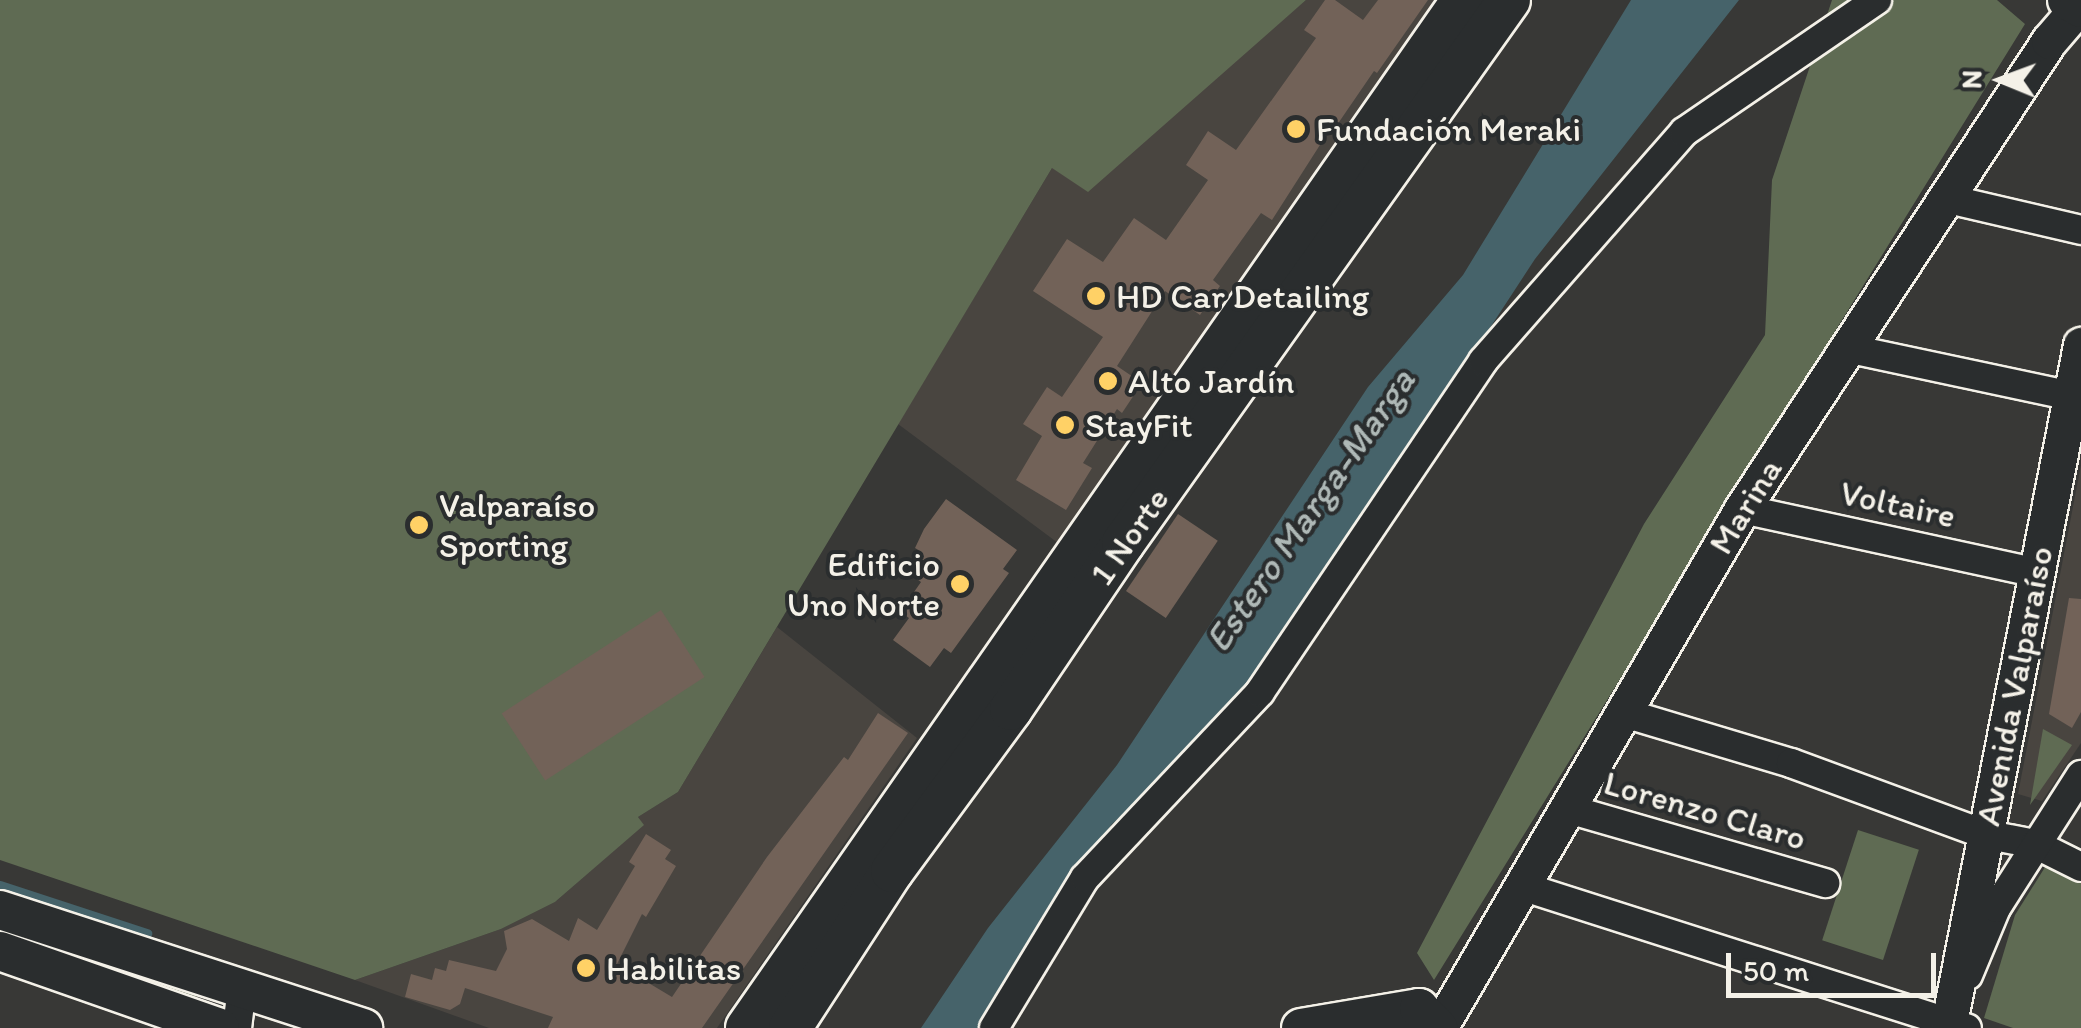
<!DOCTYPE html>
<html>
<head>
<meta charset="utf-8">
<style>
	body { margin:0 }
	#map { position:relative; width:2081px; height:1028px; overflow:hidden; background:#383836; font-family:Itim,sans-serif }
	div>[style] { position:absolute }
	[style*='--x'] { left:calc(var(--x)*1px); top:calc(var(--y)*1px); width:calc(var(--w)*1px); rotate:calc(var(--a)*1deg) }
	.built>* { inset:0; background:#494540 }
	.green>* { inset:0; background:#5f6b53; transform-origin:0 0 }
	.water>* { inset:0; background:#46636a }
	.stream>* { height:9px; margin:-4.5px; padding:0 4.5px; transform-origin:4.5px; border-radius:4.5px; background:#46636a }
	.building>* { inset:0; background:#726258; transform-origin:0 0 }
	.roads { filter:drop-shadow(2px 0 #f4f1e8) drop-shadow(-2px 0 #f4f1e8) drop-shadow(0 2px #f4f1e8) drop-shadow(0 -2px #f4f1e8) }
	.minor>* { height:28px; margin:-14px; padding:0 14px; transform-origin:14px; border-radius:14px; background:#2a2d2e }
	.tertiary>* { height:35px; margin:-17.5px; padding:0 17.5px; transform-origin:17.5px; border-radius:17.5px; background:#2a2d2e }
	.secondary>* { height:38px; margin:-19px; padding:0 19px; transform-origin:19px; border-radius:19px; background:#2a2d2e }
	.primary>* { height:42px; margin:-21px; padding:0 21px; transform-origin:21px; border-radius:21px; background:#2a2d2e }
	.dots>* { width:28px; height:28px; translate:-50% -50%; box-sizing:border-box; border:5px solid #2a2d2e; border-radius:50% }
	span { translate:-50% -50%; white-space:nowrap; text-align:center; line-height:1.15; -webkit-text-stroke:8px #2a2d2e; paint-order:stroke }
	.poi-label { font-size:35px; color:#f4f1e8 }
	.left { translate:0 -50%; text-align:left }
	.right { translate:-100% -50%; text-align:right }
	.street-label { font-size:35px; color:#f4f1e8 }
	.water-label { font-size:38px; color:#aeb8b6; font-style:italic }
	.north { position:absolute; left:1951px; top:30px; width:100px; height:100px; -webkit-text-stroke:8px #2a2d2e; paint-order:stroke; rotate:271deg; font-size:28px; font-weight:700; line-height:40px; text-align:center; color:#f4f1e8 }
	.north::after { content:''; display:block; margin:auto; width:35px; height:45px; background:#f4f1e8; clip-path:polygon(50% 0,100% 100%,50% 72%,0 100%) }
	.scale { position:absolute; left:1726px; top:953px; width:210px; height:45px; box-sizing:border-box; border:5px solid #f4f1e8; border-top:0; padding-left:12px; font-size:30px; line-height:35px; white-space:nowrap; color:#f4f1e8; -webkit-text-stroke:8px #2a2d2e; paint-order:stroke }
</style>
</head>
<body>
<div id="map">
	<div class="built">
		<div style="clip-path:polygon(1306px 0,1440px 0,1058px 543px,898px 424px,1052px 168px,1203px 86px)"></div>
		<div style="clip-path:polygon(2081px 465px,2081px 743px,2042px 801px,2018px 794px)"></div>
		<div style="clip-path:polygon(777px 627px,917px 738px,717px 1028px,489px 1028px,355px 980px,501px 929px,555px 902px,643px 825px,638px 817px,678px 792px)"></div>
	</div>
	<div class="green">
		<div style="clip-path:polygon(0 0,1306px 0,1088px 192px,1052px 168px,678px 792px,638px 817px,644px 825px,555px 902px,501px 929px,355px 980px,0 860px)"></div>
		<div style="clip-path:polygon(1832px 0,1997px 0,2025px 24px,1434px 980px,1417px 953px,1644px 524px,1765px 335px,1772px 180px)"></div>
		<div style="clip-path:polygon(2043px 729px,2072px 745px,2030px 805px)"></div>
		<div style="left:1858px;top:830px;width:64px;height:116px;rotate:18deg"></div>
		<div style="clip-path:polygon(2047px 864px,2081px 883px,2081px 1028px,2013px 1028px,1984px 1018px,2015px 915px)"></div>
		<div style="left:0;top:921px;width:210px;height:14px;rotate:18deg"></div>
	</div>
	<div class="water">
		<div style="clip-path:polygon(1631px 0,1739px 0,1535px 259px,1242px 707px,1112px 824px,1038px 925px,981px 1028px,921px 1028px,988px 928px,1117px 765px,1368px 387px,1463px 275px)"></div>
	</div>
	<div class="stream">
		<div style="--x:0;--y:885;--w:155;--a:18.1"></div>
	</div>
	<div class="building">
		<div style="clip-path:polygon(1325px 0,1335px 0,1363px 20px,1378px 0,1428px 0,1377px 73px,1374px 71px,1337px 125px,1334px 123px,1272px 220px,1261px 213px,1213px 280px,1220px 286px,1200px 315px,1165px 291px,1117px 366px,1142px 383px,1122px 413px,1117px 409px,1083px 463px,1092px 468px,1066px 510px,1016px 480px,1042px 436px,1023px 424px,1047px 387px,1062px 397px,1103px 337px,1033px 291px,1067px 239px,1103px 262px,1134px 218px,1166px 240px,1208px 180px,1186px 165px,1208px 131px,1236px 150px,1316px 38px,1304px 30px)"></div>
		<div style="clip-path:polygon(946px 499px,1017px 550px,1003px 569px,1009px 573px,951px 653px,944px 648px,930px 667px,893px 640px,909px 618px,900px 612px,921px 582px,906px 571px,920px 551px,915px 548px,924px 529px)"></div>
		<div style="left:1178px;top:514px;width:48px;height:93px;rotate:34deg"></div>
		<div style="clip-path:polygon(2069px 598px,2081px 599px,2081px 712px,2072px 728px,2049px 714px)"></div>
		<div style="left:661px;top:610px;width:80px;height:190px;rotate:57deg"></div>
		<div style="clip-path:polygon(878px 713px,908px 733px,702px 1028px,548px 1028px,553px 1017px,465px 988px,460px 1004px,450px 1010px,405px 997px,411px 974px,432px 980px,435px 968px,446px 971px,449px 960px,496px 971px,507px 949px,504px 931px,532px 919px,569px 941px,578px 918px,597px 930px,635px 866px,629px 862px,646px 834px,671px 850px,665px 859px,676px 866px,646px 917px,642px 914px,617px 964px,672px 997px,767px 857px,844px 757px,848px 760px)"></div>
	</div>
	<div class="roads">
		<div class="minor">
			<div style="--x:1944;--y:198;--w:141;--a:13.1"></div>
			<div style="--x:1846;--y:348;--w:230;--a:12"></div>
			<div style="--x:1742;--y:509;--w:303;--a:12.2"></div>
			<div style="--x:1621;--y:712;--w:177;--a:16.7"></div>
			<div style="--x:1791;--y:763;--w:206;--a:20.2"></div>
			<div style="--x:1984;--y:834;--w:52;--a:11.1"></div>
			<div style="--x:2035;--y:844;--w:51;--a:26.6"></div>
			<div style="--x:1565;--y:808;--w:271;--a:16.1"></div>
			<div style="--x:1521;--y:886;--w:468;--a:17.7"></div>
			<div style="--x:1968;--y:975;--w:73;--a:-67.3"></div>
			<div style="--x:1996;--y:908;--w:158;--a:-57.4"></div>
			<div style="--x:237;--y:1028;--w:41;--a:-83"></div>
			<div style="--x:994;--y:1028;--w:175;--a:-58.8"></div>
			<div style="--x:1085;--y:878;--w:255;--a:-46.7"></div>
			<div style="--x:1260;--y:692;--w:399;--a:-56"></div>
			<div style="--x:1483;--y:361;--w:305;--a:-48.7"></div>
			<div style="--x:1684;--y:132;--w:234;--a:-34.4"></div>
		</div>
		<div class="tertiary">
			<div style="--x:1439;--y:1028;--w:601;--a:-59.72"></div>
			<div style="--x:1742;--y:509;--w:560;--a:-56.74"></div>
			<div style="--x:2049;--y:41;--w:46;--a:-49.4"></div>
			<div style="--x:1948;--y:1028;--w:696;--a:-78.98"></div>
		</div>
		<div class="secondary">
			<div style="--x:2067;--y:0;--w:16;--a:30"></div>
			<div style="--x:0;--y:910;--w:382;--a:18"></div>
			<div style="--x:0;--y:951;--w:233;--a:19.3"></div>
			<div style="--x:1301;--y:1028;--w:120;--a:-9.6"></div>
			<div style="--x:1419;--y:1008;--w:28;--a:46"></div>
		</div>
		<div class="primary">
			<div style="--x:747;--y:1028;--w:1253;--a:-55.14"></div>
			<div style="--x:790;--y:1028;--w:187;--a:-57"></div>
			<div style="--x:892;--y:871;--w:201;--a:-53.7"></div>
			<div style="--x:1011;--y:709;--w:200;--a:-56"></div>
			<div style="--x:1123;--y:543;--w:666;--a:-54.59"></div>
		</div>
	</div>
	<div class="dots">
		<div style="left:1296px;top:129px;background:#ffd166"></div>
		<div style="left:1096px;top:296px;background:#ffd166"></div>
		<div style="left:1108px;top:381px;background:#ffd166"></div>
		<div style="left:1065px;top:425px;background:#ffd166"></div>
		<div style="left:419px;top:525px;background:#ffd166"></div>
		<div style="left:960px;top:584px;background:#ffd166"></div>
		<div style="left:586px;top:968px;background:#ffd166"></div>
	</div>
	<div class="poi-label">
		<span class="left" style="left:1316px;top:129px">Fundación Meraki</span>
		<span class="left" style="left:1116px;top:296px">HD Car Detailing</span>
		<span class="left" style="left:1128px;top:381px">Alto Jardín</span>
		<span class="left" style="left:1085px;top:425px">StayFit</span>
		<span class="left" style="left:439px;top:525px">Valparaíso<br>Sporting</span>
		<span class="right" style="left:940px;top:584px">Edificio<br>Uno Norte</span>
		<span class="left" style="left:606px;top:968px">Habilitas</span>
	</div>
	<div class="street-label">
		<span style="left:1898px;top:504px;rotate:12deg">Voltaire</span>
		<span style="left:1745px;top:506px;rotate:-58deg">Marina</span>
		<span style="left:1129px;top:536px;rotate:-55deg">1 Norte</span>
		<span style="left:2014px;top:686px;rotate:-79deg">Avenida Valparaíso</span>
		<span style="left:1705px;top:810px;rotate:16deg">Lorenzo Claro</span>
	</div>
	<div class="water-label">
		<span style="left:1310px;top:510px;rotate:-55deg">Estero Marga-Marga</span>
	</div>
	<div class="north">N</div>
	<div class="scale">50 m</div>
</div>
</body>
</html>
